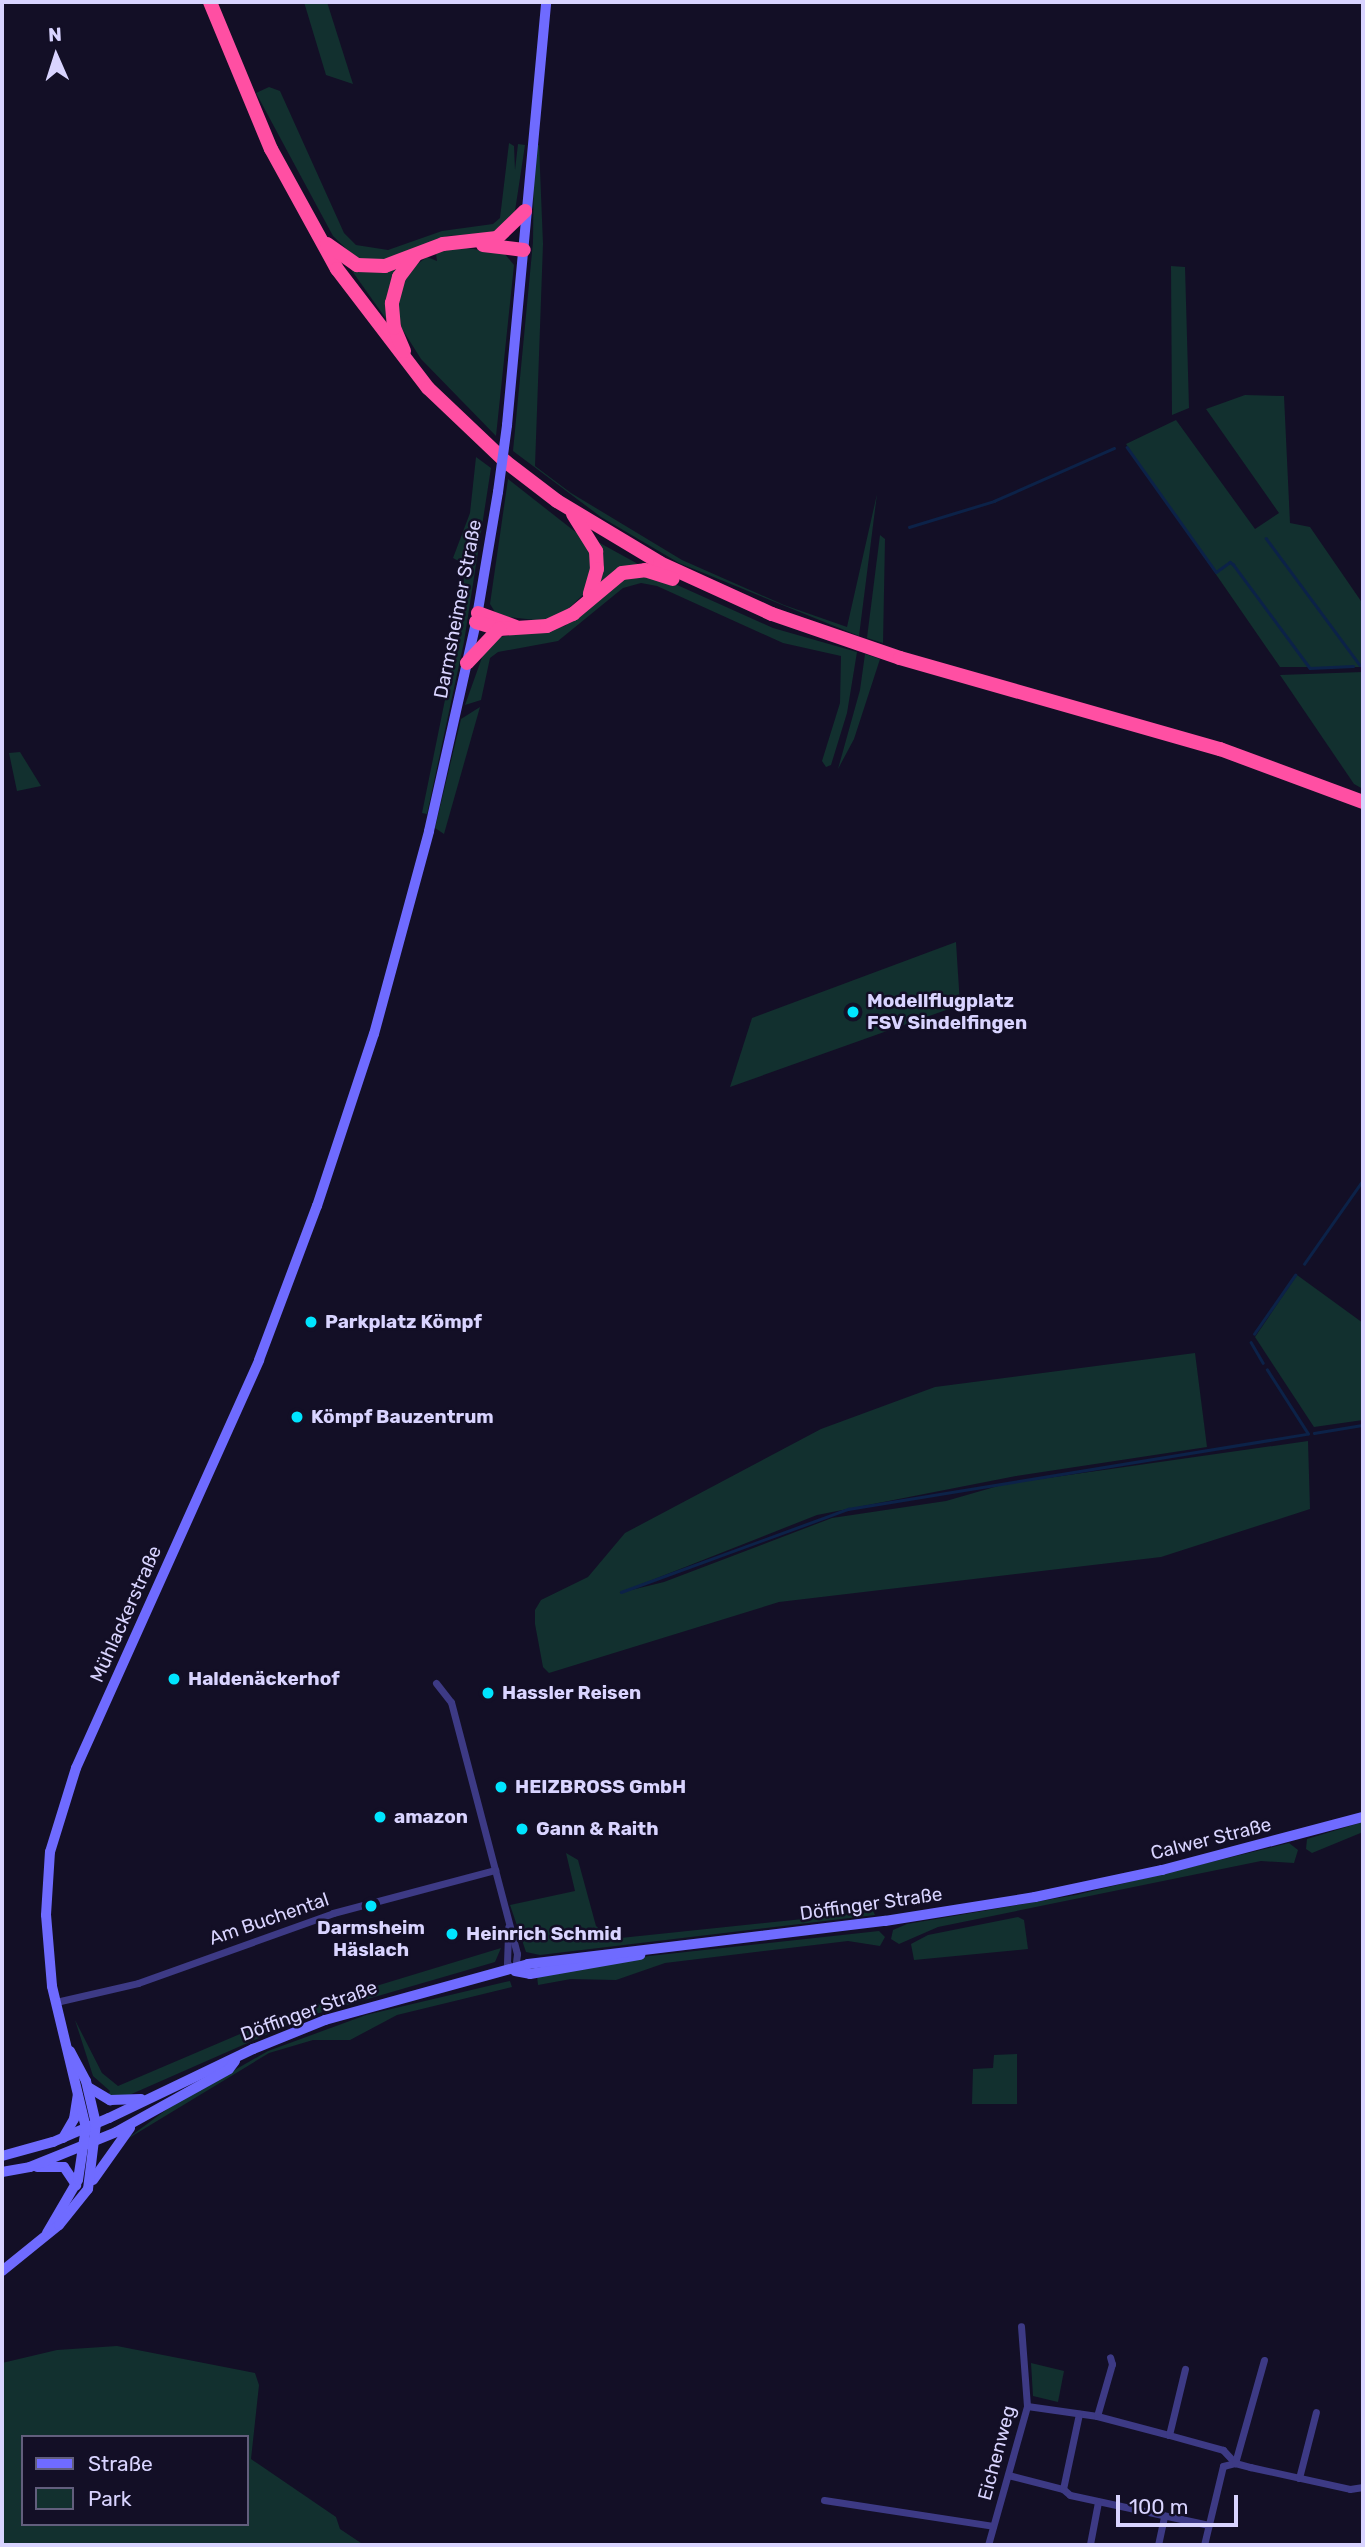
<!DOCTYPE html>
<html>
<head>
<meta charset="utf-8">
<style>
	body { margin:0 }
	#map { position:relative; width:1365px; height:2547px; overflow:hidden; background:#130f26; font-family:Rubik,sans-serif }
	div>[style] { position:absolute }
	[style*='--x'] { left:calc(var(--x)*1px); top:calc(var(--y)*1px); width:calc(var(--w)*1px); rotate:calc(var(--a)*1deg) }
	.green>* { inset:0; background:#12302f }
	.stream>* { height:2.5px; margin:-1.25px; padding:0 1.25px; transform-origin:1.25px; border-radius:1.25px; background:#0c2248 }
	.street>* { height:7px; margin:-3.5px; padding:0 3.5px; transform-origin:3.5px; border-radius:3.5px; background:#3d3a85 }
	.secondary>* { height:10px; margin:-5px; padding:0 5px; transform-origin:5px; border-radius:5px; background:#6f6bff }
	.highway>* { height:14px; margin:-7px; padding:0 7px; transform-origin:7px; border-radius:7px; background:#ff4fa3 }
	.secondary-bridge>* { height:10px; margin:-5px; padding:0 5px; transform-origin:5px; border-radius:5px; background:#6f6bff }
	.dots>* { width:19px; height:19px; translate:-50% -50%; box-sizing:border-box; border:4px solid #130f26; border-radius:50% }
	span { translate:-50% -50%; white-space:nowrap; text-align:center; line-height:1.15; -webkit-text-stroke:5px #130f26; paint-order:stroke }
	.street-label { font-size:19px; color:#d9d4ff }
	.poi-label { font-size:19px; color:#d9d4ff; font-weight:700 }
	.left { translate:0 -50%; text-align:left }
	.frame { position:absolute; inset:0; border:4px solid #d9d4ff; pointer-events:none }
	.legend { position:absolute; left:21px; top:2435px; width:228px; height:91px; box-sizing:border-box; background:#130f26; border:2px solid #625e7d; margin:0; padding:9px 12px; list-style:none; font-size:21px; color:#d9d4ff }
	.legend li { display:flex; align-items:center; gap:14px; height:35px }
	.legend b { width:35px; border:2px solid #625e7d }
	.north { position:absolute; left:21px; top:21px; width:70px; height:70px; -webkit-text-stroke:5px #130f26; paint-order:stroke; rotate:357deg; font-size:19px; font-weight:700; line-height:28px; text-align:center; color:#d9d4ff }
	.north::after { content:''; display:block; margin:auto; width:24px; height:32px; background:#d9d4ff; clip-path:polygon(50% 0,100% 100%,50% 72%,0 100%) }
	.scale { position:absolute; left:1116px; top:2495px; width:122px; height:32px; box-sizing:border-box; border:4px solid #d9d4ff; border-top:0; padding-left:9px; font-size:21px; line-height:24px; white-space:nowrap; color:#d9d4ff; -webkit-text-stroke:5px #130f26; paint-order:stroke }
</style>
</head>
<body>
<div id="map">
	<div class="green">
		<div style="clip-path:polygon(304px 2px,327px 2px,353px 84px,326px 75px)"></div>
		<div style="clip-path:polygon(269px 87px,280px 91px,344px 233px,356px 245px,388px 250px,442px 231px,493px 224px,500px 218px,509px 143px,514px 146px,515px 170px,518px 144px,525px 145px,515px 211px,499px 232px,447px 236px,393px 260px,360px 262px,333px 236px,256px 93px)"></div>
		<div style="clip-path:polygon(539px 145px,543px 244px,535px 466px,571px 493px,682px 560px,784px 605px,847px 627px,877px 494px,859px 636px,679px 563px,601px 517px,513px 451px,533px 242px,534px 146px)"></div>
		<div style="clip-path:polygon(466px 248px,504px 253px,514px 265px,496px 436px,421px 359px,399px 324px,399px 289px,416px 265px,427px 257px,437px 261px,436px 254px,443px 250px)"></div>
		<div style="clip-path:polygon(402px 264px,387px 318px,386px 319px,350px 268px)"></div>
		<div style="clip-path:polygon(1171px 266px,1185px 267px,1189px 408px,1172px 415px)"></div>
		<div style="clip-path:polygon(1245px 395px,1284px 396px,1290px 523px,1310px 527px,1363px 604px,1363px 667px,1280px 667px,1126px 444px,1176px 420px,1255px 529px,1279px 513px,1206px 409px)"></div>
		<div style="clip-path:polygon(476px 457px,491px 468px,464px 642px,427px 814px,422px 813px,463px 611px,464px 564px,453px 558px,470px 513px)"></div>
		<div style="clip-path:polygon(508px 479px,587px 541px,592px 565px,587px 591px,567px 610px,545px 621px,508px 617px,495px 612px,490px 604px)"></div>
		<div style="clip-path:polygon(880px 535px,885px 539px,883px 643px,867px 638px)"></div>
		<div style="clip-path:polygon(598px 542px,638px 564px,600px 583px)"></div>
		<div style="clip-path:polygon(636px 573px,666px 580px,773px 628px,857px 652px,847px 713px,831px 765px,826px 767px,822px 761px,840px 703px,841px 656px,783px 643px,657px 586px,641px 583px,623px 588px,558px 641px,498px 652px,490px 658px,481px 700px,465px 705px,485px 649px,499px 637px,565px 626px,610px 586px)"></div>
		<div style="clip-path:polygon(865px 654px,880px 659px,854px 739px,838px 769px,860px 690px)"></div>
		<div style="clip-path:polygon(1363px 672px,1363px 789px,1354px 784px,1280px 675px)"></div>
		<div style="clip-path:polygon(480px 707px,444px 834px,435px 828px,461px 719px)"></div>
		<div style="clip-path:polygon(20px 752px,41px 786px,17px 791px,9px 753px)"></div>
		<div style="clip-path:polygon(956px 942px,960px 1005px,730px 1087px,752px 1018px)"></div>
		<div style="clip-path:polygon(1297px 1275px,1363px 1323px,1363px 1420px,1314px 1427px,1255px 1337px)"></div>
		<div style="clip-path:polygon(1195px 1353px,1207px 1447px,1016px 1476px,817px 1515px,619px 1593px,664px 1582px,832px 1518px,946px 1501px,1005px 1484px,1308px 1441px,1310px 1509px,1161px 1557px,779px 1602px,549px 1673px,543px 1667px,535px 1624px,535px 1610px,541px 1600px,588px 1577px,625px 1533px,821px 1429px,935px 1387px)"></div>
		<div style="clip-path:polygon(1363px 1822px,1363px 1832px,1312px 1853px,1306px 1849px,1307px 1839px)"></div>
		<div style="clip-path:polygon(1289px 1843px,1298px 1850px,1294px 1863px,1261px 1861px,938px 1927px,899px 1944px,891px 1939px,893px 1930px,907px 1924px,1076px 1895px)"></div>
		<div style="clip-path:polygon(566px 1853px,578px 1860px,596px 1926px,611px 1939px,861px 1913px,871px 1907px,875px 1915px,540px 1955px,526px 1952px,510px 1905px,575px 1891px)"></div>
		<div style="clip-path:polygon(1018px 1917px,1024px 1920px,1028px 1949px,914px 1960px,911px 1944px,928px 1935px)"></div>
		<div style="clip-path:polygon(879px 1931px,885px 1937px,880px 1946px,848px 1941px,665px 1963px,616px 1980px,571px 1979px,538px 1985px,537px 1976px,649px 1956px)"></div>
		<div style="clip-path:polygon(501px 1948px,495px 1962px,309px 2016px,127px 2096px,108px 2096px,110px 2091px,93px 2076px,75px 2020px,102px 2073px,118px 2086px,294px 2011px)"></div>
		<div style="clip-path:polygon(505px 1982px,510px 1981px,512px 1987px,397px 2015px,350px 2040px,313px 2040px,269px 2053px,124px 2141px,170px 2107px,268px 2051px,366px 2015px)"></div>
		<div style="clip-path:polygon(1017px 2054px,1017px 2104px,972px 2104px,973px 2069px,993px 2068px,994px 2055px)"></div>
		<div style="clip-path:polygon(evenodd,117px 2346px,255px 2373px,259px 2385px,251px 2459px,336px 2517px,340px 2529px,364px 2545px,2px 2545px,2px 2363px,57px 2350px,117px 2346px,23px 2437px,247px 2437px,247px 2524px,23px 2524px,23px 2437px)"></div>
		<div style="clip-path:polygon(1031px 2363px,1064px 2371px,1058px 2402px,1033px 2396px)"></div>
	</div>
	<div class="stream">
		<div style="--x:1127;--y:447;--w:153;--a:54.5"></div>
		<div style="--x:1216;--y:572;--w:17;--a:-36"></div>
		<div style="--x:1230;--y:562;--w:4;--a:34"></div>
		<div style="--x:1233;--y:564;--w:129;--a:53.5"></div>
		<div style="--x:1310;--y:668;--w:43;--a:-2.7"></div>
		<div style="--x:909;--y:527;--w:89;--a:-17"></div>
		<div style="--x:994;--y:501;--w:131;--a:-23.8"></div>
		<div style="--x:1266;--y:538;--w:158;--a:53.5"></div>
		<div style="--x:1304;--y:1264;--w:103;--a:-54.9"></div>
		<div style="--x:1254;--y:1334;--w:72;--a:-55.2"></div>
		<div style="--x:1251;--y:1342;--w:24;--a:60"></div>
		<div style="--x:1314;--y:1433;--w:50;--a:-9.3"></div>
		<div style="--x:621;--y:1592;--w:242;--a:-20.1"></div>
		<div style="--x:848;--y:1509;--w:466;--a:-9.3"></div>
		<div style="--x:1308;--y:1434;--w:76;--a:-122.6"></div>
	</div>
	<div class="street">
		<div style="--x:436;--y:1683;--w:24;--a:52"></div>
		<div style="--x:451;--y:1702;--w:260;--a:75.3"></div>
		<div style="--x:517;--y:1954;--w:17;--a:97"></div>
		<div style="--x:515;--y:1971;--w:11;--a:-135"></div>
		<div style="--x:507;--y:1963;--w:36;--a:-88"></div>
		<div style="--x:56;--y:2002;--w:84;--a:-13"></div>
		<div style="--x:138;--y:1983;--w:207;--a:-19.7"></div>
		<div style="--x:333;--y:1913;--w:168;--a:-14.9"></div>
		<div style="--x:1027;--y:2406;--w:71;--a:8.1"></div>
		<div style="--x:1097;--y:2416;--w:74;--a:14.8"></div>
		<div style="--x:1169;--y:2435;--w:56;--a:15.5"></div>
		<div style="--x:1223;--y:2450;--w:18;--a:47"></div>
		<div style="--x:1235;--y:2463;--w:16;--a:15"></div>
		<div style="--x:1250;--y:2467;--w:102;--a:12.4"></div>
		<div style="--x:1350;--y:2489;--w:13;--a:-9"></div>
		<div style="--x:1097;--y:2416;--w:54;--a:-73.9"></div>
		<div style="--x:1112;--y:2364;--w:7;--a:-106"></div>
		<div style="--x:1169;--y:2435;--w:68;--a:-76.4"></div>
		<div style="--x:1008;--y:2475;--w:57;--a:14.3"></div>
		<div style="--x:1063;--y:2489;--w:9;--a:41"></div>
		<div style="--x:1070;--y:2495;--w:142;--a:12.2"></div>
		<div style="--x:1299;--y:2478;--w:68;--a:-75.6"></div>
		<div style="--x:1063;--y:2489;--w:77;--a:-78"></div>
		<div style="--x:824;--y:2500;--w:171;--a:8.7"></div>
		<div style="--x:1090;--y:2544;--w:43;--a:-79.2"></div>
		<div style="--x:988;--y:2545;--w:144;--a:-74.3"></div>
		<div style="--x:1027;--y:2406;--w:80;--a:-94.3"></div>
		<div style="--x:1158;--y:2545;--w:30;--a:-78"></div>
		<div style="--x:1204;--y:2545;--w:81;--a:-76.5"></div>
		<div style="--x:1223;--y:2466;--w:12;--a:-14"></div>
		<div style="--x:1235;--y:2463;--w:107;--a:-74.3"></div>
	</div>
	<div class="secondary">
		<div style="--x:507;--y:425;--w:425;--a:-84.7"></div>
		<div style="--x:515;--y:1971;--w:15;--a:11"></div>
		<div style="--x:530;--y:1974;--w:112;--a:-9.8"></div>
		<div style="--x:88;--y:2087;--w:26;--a:31"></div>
		<div style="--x:110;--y:2100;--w:31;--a:-2"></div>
		<div style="--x:63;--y:2138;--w:22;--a:-60"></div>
		<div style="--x:74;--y:2119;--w:24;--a:-81"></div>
		<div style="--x:2;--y:2156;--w:53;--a:-15.4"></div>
		<div style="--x:53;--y:2142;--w:61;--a:-23.2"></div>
		<div style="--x:109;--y:2118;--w:160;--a:-25.6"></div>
		<div style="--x:253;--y:2049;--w:78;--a:-21.9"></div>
		<div style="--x:325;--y:2020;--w:211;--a:-15.4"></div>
		<div style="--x:528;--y:1964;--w:360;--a:-6.9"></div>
		<div style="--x:885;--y:1921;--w:152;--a:-9.1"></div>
		<div style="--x:1035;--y:1897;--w:130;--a:-12"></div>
		<div style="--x:1162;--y:1870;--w:208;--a:-14.8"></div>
		<div style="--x:37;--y:2167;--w:27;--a:0"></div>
		<div style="--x:64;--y:2167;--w:22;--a:56"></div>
		<div style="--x:2;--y:2172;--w:28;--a:-10"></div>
		<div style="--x:30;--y:2167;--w:93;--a:-22.1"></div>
		<div style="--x:116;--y:2132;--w:129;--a:-29.1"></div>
		<div style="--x:229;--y:2069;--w:10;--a:-53"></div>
		<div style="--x:93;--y:2180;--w:64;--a:-54.6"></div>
		<div style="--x:47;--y:2233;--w:61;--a:-59.7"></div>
		<div style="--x:78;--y:2180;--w:53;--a:-81.3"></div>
		<div style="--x:86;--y:2128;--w:146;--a:-103.5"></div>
		<div style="--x:52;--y:1986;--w:71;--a:-94.8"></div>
		<div style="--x:46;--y:1915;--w:63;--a:-86.4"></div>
		<div style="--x:50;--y:1852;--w:88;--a:-72.8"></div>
		<div style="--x:76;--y:1768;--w:447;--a:-65.8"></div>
		<div style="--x:259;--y:1360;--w:165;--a:-69.4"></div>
		<div style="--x:317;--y:1206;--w:181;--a:-71.7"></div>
		<div style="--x:374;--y:1034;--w:210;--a:-74.8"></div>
		<div style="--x:429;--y:831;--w:214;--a:-77.3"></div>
		<div style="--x:476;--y:622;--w:132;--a:-80.4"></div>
		<div style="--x:2;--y:2271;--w:73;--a:-38.9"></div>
		<div style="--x:59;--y:2225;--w:46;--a:-51.1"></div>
		<div style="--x:88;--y:2189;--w:65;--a:-83"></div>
		<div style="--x:96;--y:2124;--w:44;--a:-103.1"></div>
		<div style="--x:86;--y:2081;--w:34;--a:-118"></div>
	</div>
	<div class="highway">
		<div style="--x:210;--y:2;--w:159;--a:67.5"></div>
		<div style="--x:271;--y:149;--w:137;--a:61.2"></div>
		<div style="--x:337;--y:269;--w:150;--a:52.6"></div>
		<div style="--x:428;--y:388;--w:108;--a:43.5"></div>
		<div style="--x:506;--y:462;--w:64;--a:37.4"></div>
		<div style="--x:557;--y:501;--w:120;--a:31"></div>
		<div style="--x:660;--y:563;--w:123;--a:24.5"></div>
		<div style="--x:772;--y:614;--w:135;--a:19"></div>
		<div style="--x:900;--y:658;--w:333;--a:15.9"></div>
		<div style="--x:1220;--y:749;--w:153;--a:20.3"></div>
		<div style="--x:327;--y:244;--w:37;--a:35"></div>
		<div style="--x:357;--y:265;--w:28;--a:2"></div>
		<div style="--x:385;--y:266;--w:62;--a:-20.8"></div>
		<div style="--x:443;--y:244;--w:54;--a:-6.3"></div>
		<div style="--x:497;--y:238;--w:39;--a:-44"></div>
		<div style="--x:483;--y:245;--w:41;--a:7"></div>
		<div style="--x:404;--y:351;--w:25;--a:-113"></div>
		<div style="--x:394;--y:328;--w:25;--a:-95"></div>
		<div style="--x:392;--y:303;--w:27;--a:-75"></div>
		<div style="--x:399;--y:277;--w:26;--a:-53"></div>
		<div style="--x:573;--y:514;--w:44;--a:58.1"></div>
		<div style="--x:596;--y:551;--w:18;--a:87"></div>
		<div style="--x:597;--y:569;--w:26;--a:106"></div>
		<div style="--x:478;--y:613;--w:40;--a:20.2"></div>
		<div style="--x:476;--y:622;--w:24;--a:17"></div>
		<div style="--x:499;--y:629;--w:48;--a:-3.6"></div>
		<div style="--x:547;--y:626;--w:29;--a:-25"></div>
		<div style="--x:573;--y:614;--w:64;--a:-39.9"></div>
		<div style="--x:622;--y:573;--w:23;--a:-7"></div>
		<div style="--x:645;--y:570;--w:29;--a:18"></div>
		<div style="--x:467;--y:663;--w:47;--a:-46.7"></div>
	</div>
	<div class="secondary-bridge">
		<div style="--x:498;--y:492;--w:68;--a:-82.3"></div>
	</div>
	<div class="dots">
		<div style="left:853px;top:1012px;background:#00e5ff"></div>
		<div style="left:311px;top:1322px;background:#00e5ff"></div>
		<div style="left:297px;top:1417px;background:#00e5ff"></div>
		<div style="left:174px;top:1679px;background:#00e5ff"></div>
		<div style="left:488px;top:1693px;background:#00e5ff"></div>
		<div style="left:501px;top:1787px;background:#00e5ff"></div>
		<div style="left:380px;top:1817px;background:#00e5ff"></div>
		<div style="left:522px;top:1829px;background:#00e5ff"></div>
		<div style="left:371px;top:1906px;background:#00e5ff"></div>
		<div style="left:452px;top:1934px;background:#00e5ff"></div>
	</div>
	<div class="street-label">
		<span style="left:458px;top:609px;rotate:-79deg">Darmsheimer Straße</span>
		<span style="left:126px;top:1614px;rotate:-66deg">Mühlackerstraße</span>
		<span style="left:1211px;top:1839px;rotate:-14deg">Calwer Straße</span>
		<span style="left:871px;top:1904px;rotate:-8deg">Döffinger Straße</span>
		<span style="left:269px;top:1919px;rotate:-19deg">Am Buchental</span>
		<span style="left:309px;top:2011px;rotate:-20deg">Döffinger Straße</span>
		<span style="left:997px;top:2453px;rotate:-75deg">Eichenweg</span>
	</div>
	<div class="poi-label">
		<span class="left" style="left:867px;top:1012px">Modellflugplatz<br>FSV Sindelfingen</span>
		<span class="left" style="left:325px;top:1322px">Parkplatz Kömpf</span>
		<span class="left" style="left:311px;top:1417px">Kömpf Bauzentrum</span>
		<span class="left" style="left:188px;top:1679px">Haldenäckerhof</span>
		<span class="left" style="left:502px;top:1693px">Hassler Reisen</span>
		<span class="left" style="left:515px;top:1787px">HEIZBROSS GmbH</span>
		<span class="left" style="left:394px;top:1817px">amazon</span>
		<span class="left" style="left:536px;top:1829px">Gann &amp; Raith</span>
		<span style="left:371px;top:1939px">Darmsheim<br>Häslach</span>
		<span class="left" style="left:466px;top:1934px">Heinrich Schmid</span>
	</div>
	<div class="frame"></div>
	<ul class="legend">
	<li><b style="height:9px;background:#6f6bff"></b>Straße</li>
	<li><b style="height:19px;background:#12302f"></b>Park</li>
	</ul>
	<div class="north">N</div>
	<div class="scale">100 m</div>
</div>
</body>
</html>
